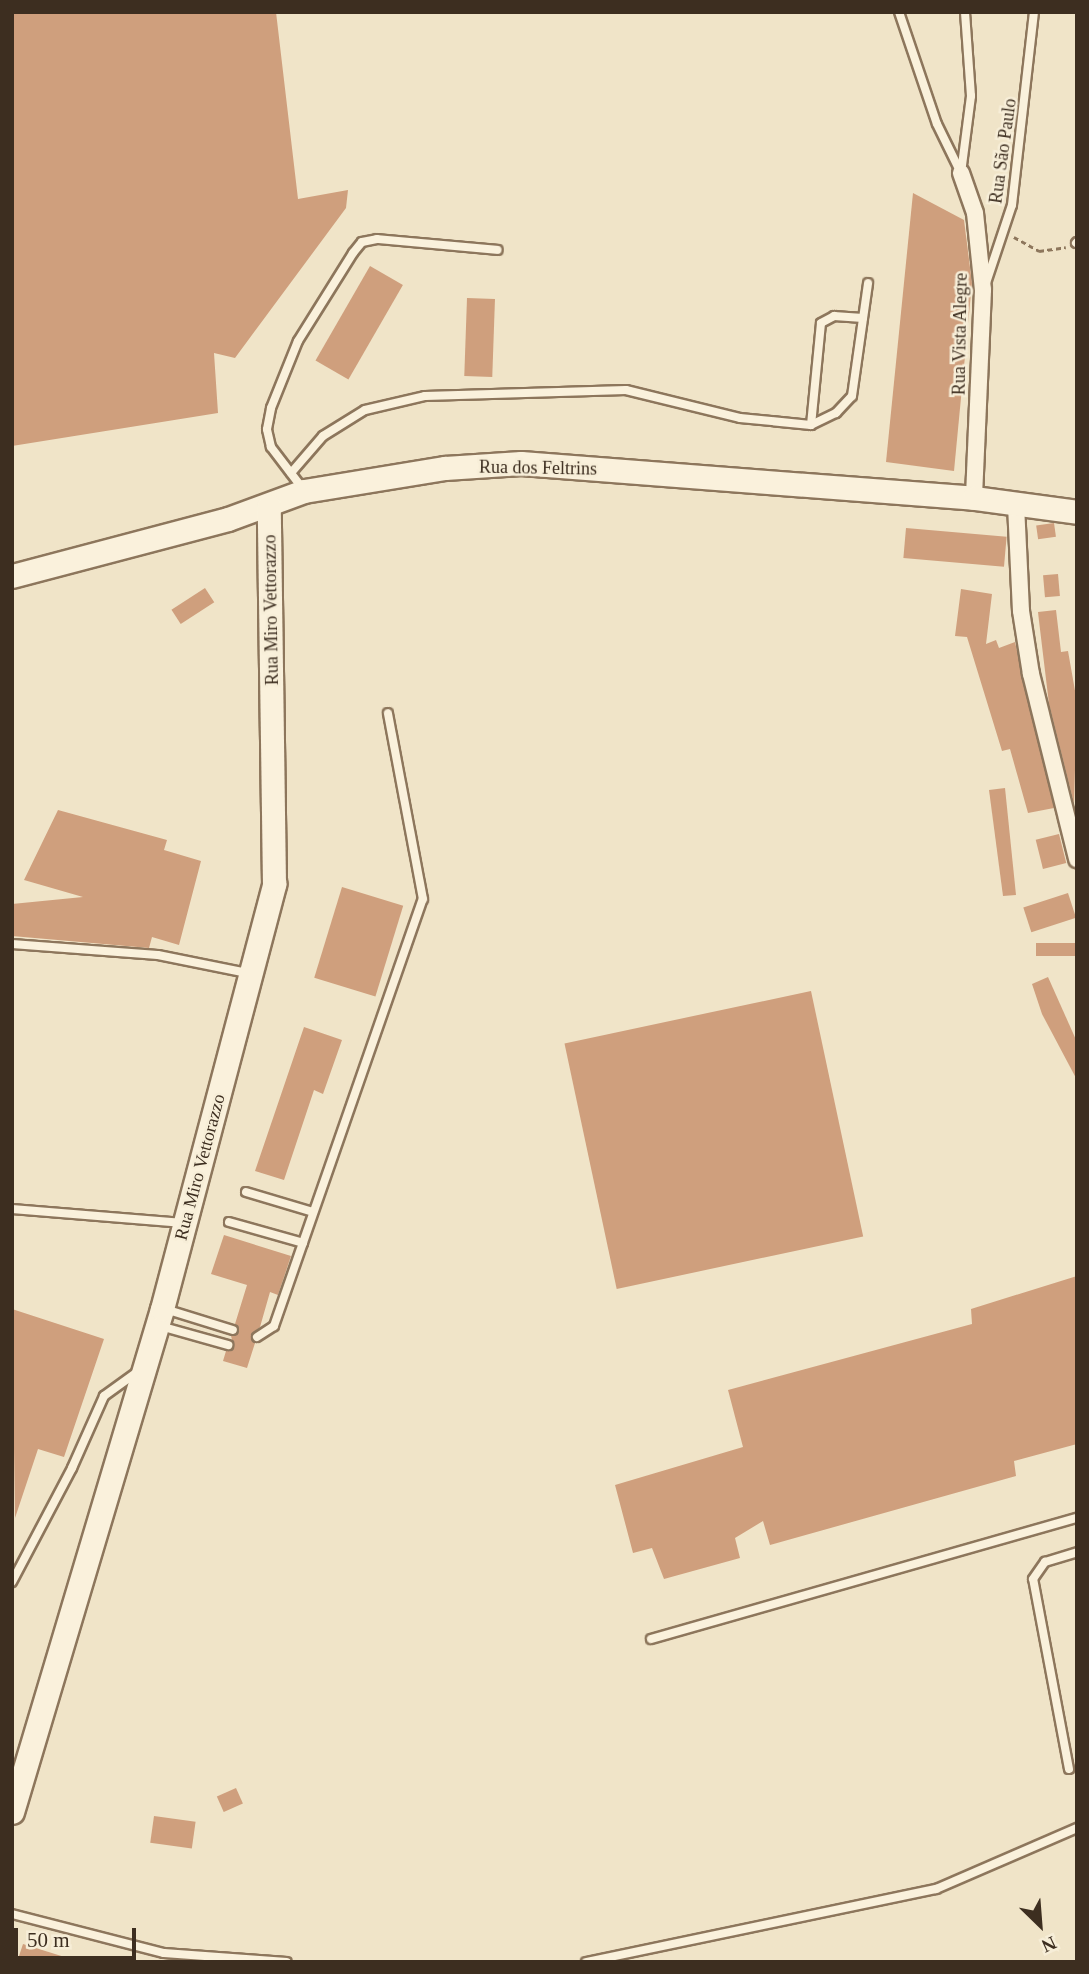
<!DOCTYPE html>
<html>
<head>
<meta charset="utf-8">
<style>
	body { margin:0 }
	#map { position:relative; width:1089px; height:1974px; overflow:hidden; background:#f0e4c8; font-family:"Times New Roman",serif }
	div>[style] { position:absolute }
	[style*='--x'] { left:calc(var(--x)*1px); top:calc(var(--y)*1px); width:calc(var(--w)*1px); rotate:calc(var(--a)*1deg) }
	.building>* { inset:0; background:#cf9f7d; transform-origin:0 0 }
	.path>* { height:2.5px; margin-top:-1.25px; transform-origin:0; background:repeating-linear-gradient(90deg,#8d765c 0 5px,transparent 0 8.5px) }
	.roads { filter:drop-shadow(2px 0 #8d765c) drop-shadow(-2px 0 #8d765c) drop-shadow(0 2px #8d765c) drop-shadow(0 -2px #8d765c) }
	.lane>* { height:8px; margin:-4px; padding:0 4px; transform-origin:4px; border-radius:4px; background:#faf1dc }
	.street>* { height:16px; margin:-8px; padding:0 8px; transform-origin:8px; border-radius:8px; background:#faf1dc }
	.secondary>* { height:23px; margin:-11.5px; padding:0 11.5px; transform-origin:11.5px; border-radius:11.5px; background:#faf1dc }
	span { translate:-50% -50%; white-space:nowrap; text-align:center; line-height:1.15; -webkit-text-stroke:5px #f7eed8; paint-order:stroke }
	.street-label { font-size:18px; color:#3d2e20 }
	.frame { position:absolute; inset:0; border:14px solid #3d2e20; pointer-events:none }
	.north { position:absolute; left:1005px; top:1890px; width:70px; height:70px; -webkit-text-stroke:5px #f7eed8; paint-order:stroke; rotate:155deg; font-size:19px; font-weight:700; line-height:28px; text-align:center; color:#3d2e20 }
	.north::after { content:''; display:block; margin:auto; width:24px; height:32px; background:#3d2e20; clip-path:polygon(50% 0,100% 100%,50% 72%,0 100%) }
	.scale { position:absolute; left:14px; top:1928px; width:122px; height:32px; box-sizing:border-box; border:4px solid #3d2e20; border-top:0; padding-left:9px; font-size:21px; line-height:24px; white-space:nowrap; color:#3d2e20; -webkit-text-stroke:5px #f7eed8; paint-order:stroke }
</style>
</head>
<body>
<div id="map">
	<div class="building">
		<div style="clip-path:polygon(12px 12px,276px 12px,298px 199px,348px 190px,346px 208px,235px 358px,214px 353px,218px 413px,12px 446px)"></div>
		<div style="clip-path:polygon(913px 193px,964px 220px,972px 283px,954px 471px,886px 462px)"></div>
		<div style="left:370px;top:266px;width:38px;height:109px;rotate:30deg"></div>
		<div style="left:467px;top:298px;width:28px;height:78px;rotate:2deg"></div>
		<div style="left:1054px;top:523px;width:14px;height:18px;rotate:82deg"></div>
		<div style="left:906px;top:528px;width:101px;height:30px;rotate:5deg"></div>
		<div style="left:1058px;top:574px;width:22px;height:15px;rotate:85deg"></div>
		<div style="left:205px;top:588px;width:17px;height:40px;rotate:57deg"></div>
		<div style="clip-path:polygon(961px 589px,992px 594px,986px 644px,996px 640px,999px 648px,1015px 642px,1054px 808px,1028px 813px,1010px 749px,1002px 751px,967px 637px,955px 636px)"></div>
		<div style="clip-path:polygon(1056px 610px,1061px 652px,1068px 651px,1077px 702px,1074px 804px,1049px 704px,1039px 621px,1038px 612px)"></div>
		<div style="clip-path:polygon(1005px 788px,1016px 895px,1003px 896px,989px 790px)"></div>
		<div style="clip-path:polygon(58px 810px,167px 840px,164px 850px,201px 861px,179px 945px,152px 937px,149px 948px,12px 936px,12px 904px,83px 897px,24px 880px)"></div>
		<div style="left:1059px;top:834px;width:30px;height:24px;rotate:76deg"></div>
		<div style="left:342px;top:887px;width:64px;height:95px;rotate:17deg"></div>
		<div style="left:1068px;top:893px;width:26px;height:47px;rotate:72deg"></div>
		<div style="left:1077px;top:943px;width:13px;height:41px;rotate:90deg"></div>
		<div style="clip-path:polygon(1048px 977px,1077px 1042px,1077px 1080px,1042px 1014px,1032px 984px)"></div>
		<div style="left:811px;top:991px;width:251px;height:252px;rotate:78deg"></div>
		<div style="clip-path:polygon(304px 1027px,342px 1040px,323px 1094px,314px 1090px,284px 1180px,255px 1171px)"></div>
		<div style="clip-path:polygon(224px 1235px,291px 1256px,278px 1295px,270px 1292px,260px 1327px,251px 1335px,255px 1343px,247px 1368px,223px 1361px,226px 1351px,234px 1347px,231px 1336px,239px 1331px,235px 1324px,247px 1285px,211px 1274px)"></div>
		<div style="clip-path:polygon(1077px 1276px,1077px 1444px,1014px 1461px,1016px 1476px,770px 1545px,763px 1521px,735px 1538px,740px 1558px,664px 1579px,652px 1548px,633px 1553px,615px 1485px,743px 1447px,728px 1390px,972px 1324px,971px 1309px)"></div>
		<div style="clip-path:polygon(12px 1309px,104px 1339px,64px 1457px,38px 1449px,15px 1518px)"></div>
		<div style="left:236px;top:1788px;width:17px;height:21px;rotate:66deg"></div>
		<div style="left:154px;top:1816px;width:42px;height:27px;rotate:8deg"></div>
		<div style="clip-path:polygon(23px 1944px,71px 1959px,70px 1962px,17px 1962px)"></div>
	</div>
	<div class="path">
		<div style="--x:1014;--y:237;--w:29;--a:29"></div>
		<div style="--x:1039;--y:251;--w:27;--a:-8"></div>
	</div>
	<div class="roads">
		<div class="lane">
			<div style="--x:899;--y:12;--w:118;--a:71.3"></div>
			<div style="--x:937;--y:124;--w:55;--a:63.9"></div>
			<div style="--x:961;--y:173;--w:78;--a:-82.6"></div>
			<div style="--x:971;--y:96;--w:84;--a:-94.1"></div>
			<div style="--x:1076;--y:243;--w:1;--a:-45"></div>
			<div style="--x:986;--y:283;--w:82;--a:-71.6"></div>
			<div style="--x:1012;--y:205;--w:194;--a:-83.5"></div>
			<div style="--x:811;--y:425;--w:102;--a:-84.4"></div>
			<div style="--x:821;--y:323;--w:15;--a:-28"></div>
			<div style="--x:834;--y:316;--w:29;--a:4"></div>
			<div style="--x:291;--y:473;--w:49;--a:-49.1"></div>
			<div style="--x:323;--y:436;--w:49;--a:-31.8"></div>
			<div style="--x:365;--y:410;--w:62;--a:-13.1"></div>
			<div style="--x:425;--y:396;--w:201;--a:-1.7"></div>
			<div style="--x:626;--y:390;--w:117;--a:13.8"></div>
			<div style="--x:740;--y:418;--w:71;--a:5.6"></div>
			<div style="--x:811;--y:425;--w:28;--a:-26"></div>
			<div style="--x:836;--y:413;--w:23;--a:-47"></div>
			<div style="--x:852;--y:396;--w:114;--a:-81.9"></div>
			<div style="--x:303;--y:489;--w:53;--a:-127.3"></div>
			<div style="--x:271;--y:447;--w:18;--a:-103"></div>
			<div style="--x:267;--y:429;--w:21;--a:-79"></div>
			<div style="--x:271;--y:408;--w:72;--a:-68.1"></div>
			<div style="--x:298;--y:341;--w:104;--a:-58"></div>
			<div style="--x:353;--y:253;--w:14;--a:-51"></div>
			<div style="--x:362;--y:242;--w:15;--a:-11"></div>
			<div style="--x:377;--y:239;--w:121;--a:5.2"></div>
			<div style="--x:12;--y:944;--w:146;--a:4.3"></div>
			<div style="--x:158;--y:955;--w:91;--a:11.4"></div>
			<div style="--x:246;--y:1192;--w:70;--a:16.6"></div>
			<div style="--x:12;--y:1209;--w:172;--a:4.7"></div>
			<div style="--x:229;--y:1222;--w:77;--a:15.8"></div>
			<div style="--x:165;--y:1309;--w:71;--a:17.2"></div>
			<div style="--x:160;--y:1326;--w:71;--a:15.6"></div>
			<div style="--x:257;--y:1337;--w:20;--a:-33"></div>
			<div style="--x:274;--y:1326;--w:452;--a:-70.8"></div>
			<div style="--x:423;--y:899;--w:189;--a:-100.7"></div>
			<div style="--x:12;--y:1582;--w:129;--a:-62.2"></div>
			<div style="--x:72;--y:1468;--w:79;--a:-66"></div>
			<div style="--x:104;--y:1396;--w:44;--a:-35.8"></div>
			<div style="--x:651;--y:1639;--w:443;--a:-15.9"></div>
			<div style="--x:1069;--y:1769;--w:193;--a:-100.7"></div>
			<div style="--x:1033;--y:1579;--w:21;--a:-55"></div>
			<div style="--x:1045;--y:1562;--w:34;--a:-17"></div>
			<div style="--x:12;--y:1914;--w:157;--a:14.4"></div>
			<div style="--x:164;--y:1953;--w:123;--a:4.2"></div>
			<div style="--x:586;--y:1962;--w:358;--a:-11.8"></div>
			<div style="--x:936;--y:1889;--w:154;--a:-23.4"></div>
		</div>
		<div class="street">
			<div style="--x:961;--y:173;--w:42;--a:70.7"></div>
			<div style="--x:975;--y:213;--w:77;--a:84.1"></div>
			<div style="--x:983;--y:290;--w:208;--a:92.5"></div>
			<div style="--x:1016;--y:505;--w:106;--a:87.3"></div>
			<div style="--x:1021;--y:611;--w:64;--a:81"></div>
			<div style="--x:1031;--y:674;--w:191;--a:76"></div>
		</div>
		<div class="secondary">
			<div style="--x:12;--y:576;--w:223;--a:-14.8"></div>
			<div style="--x:228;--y:519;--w:81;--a:-20.2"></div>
			<div style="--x:304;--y:491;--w:143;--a:-9.3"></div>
			<div style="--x:445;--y:468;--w:76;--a:-3.8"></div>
			<div style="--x:521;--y:463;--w:454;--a:4.4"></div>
			<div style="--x:974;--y:498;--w:104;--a:7.7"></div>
			<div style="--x:12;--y:1812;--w:525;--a:-73.39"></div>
			<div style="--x:162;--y:1309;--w:440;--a:-75.2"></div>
			<div style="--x:274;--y:884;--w:378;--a:-90.8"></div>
		</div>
	</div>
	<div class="street-label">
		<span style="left:1003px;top:151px;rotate:-82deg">Rua São Paulo</span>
		<span style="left:960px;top:334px;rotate:-89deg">Rua Vista Alegre</span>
		<span style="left:538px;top:468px;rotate:1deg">Rua dos Feltrins</span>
		<span style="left:271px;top:610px;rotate:-91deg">Rua Miro Vettorazzo</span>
		<span style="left:200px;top:1167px;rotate:-75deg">Rua Miro Vettorazzo</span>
	</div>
	<div class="frame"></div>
	<div class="north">N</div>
	<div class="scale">50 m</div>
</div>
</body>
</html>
